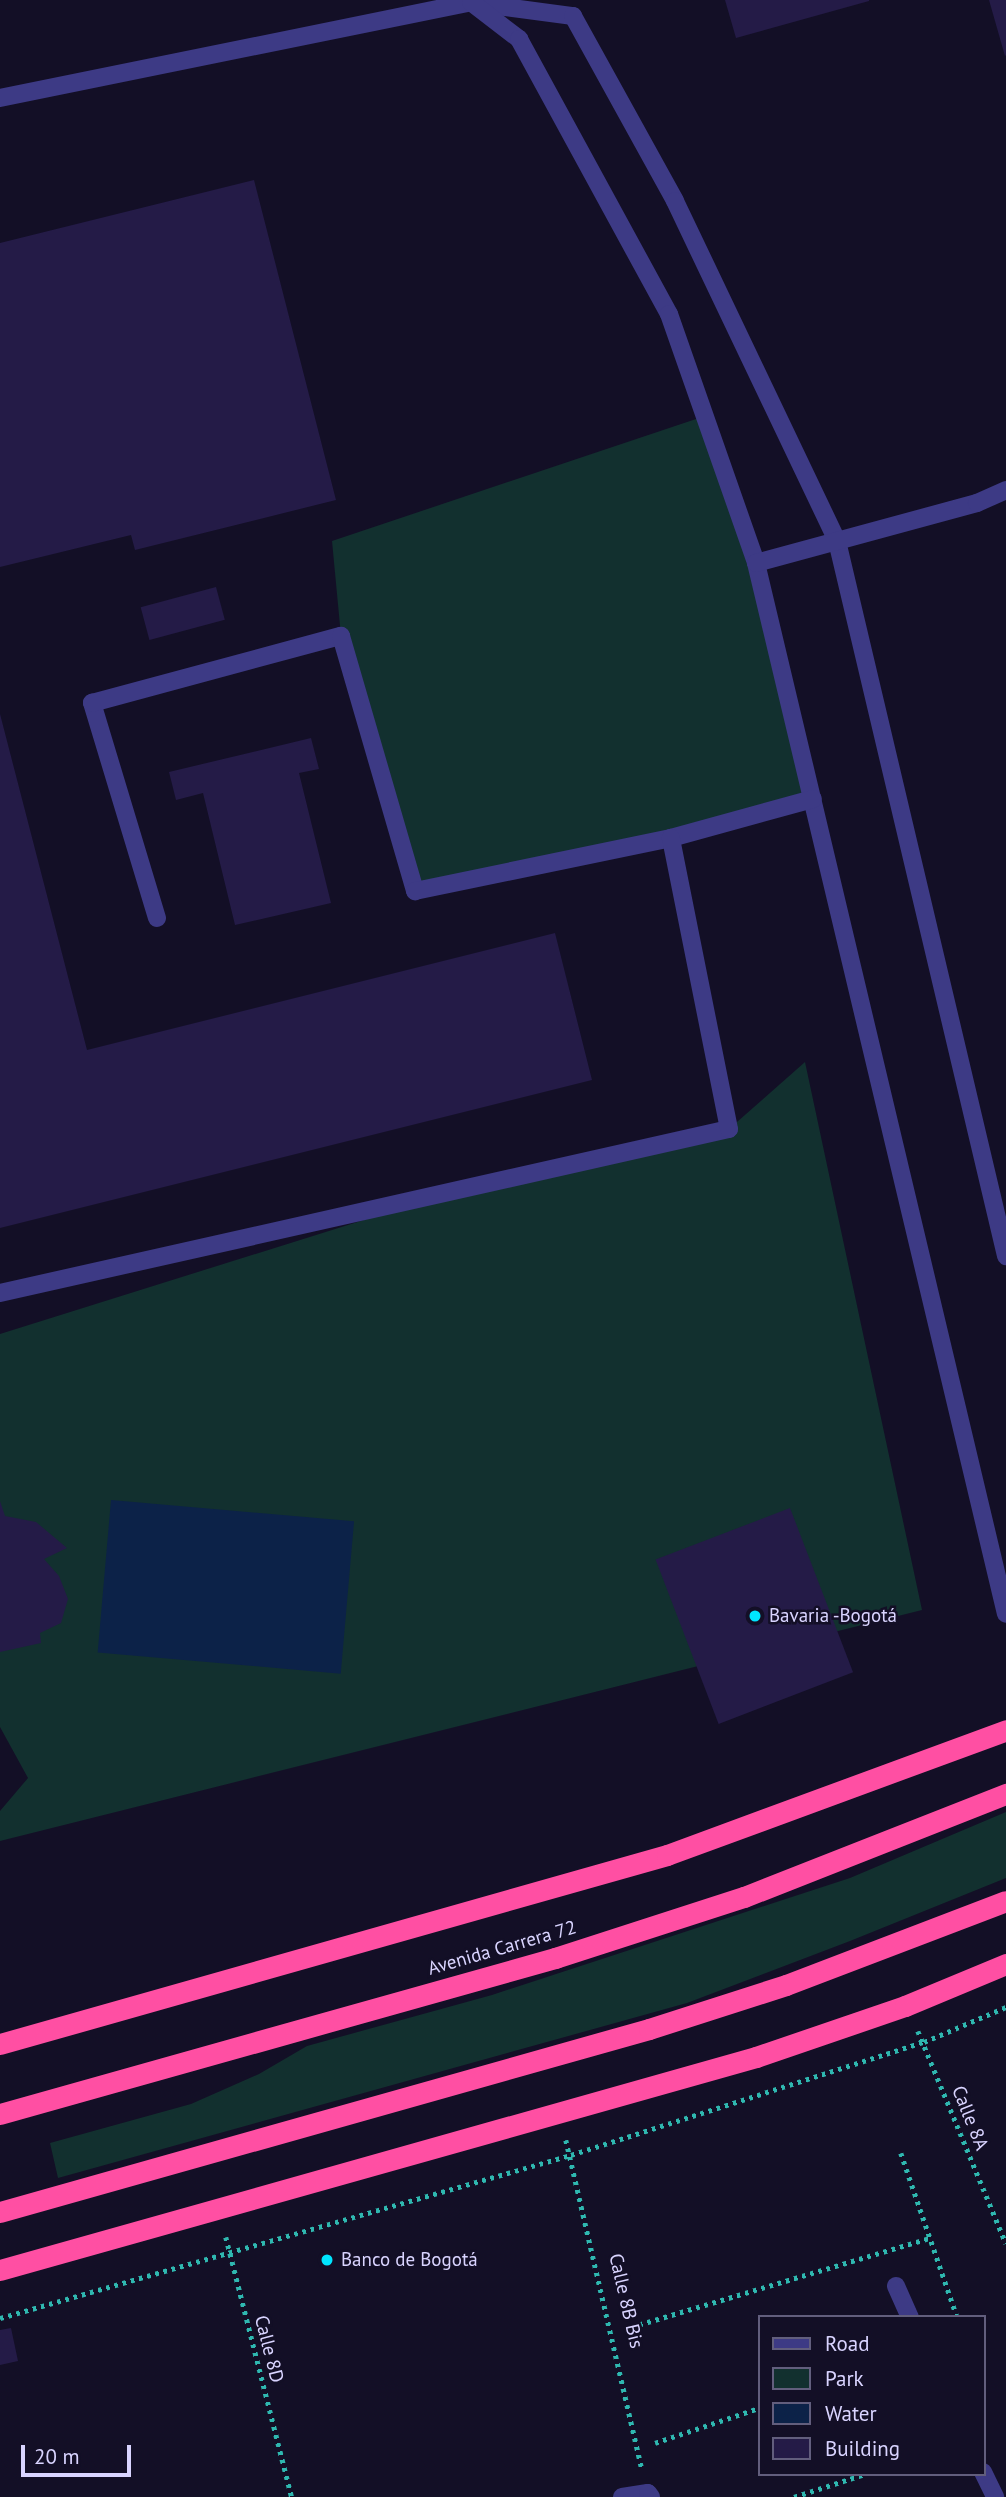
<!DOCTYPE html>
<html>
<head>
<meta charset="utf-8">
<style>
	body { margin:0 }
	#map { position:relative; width:1006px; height:2497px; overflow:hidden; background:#130f26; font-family:"PT Sans",sans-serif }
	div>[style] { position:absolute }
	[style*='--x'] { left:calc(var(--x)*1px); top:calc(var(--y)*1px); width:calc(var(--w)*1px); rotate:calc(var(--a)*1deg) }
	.green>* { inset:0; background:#12302f }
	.water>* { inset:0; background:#0c2248; transform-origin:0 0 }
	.building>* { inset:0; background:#241b47; transform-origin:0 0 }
	.path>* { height:4.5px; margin-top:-2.25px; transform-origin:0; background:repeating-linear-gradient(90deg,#2fb8b0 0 3.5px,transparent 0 8.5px) }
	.minor>* { height:18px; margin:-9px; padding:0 9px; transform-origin:9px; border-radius:9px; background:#3d3a85 }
	.highway>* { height:21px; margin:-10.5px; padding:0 10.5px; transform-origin:10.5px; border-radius:10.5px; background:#ff4fa3 }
	.dots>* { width:19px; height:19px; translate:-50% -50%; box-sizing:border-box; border:4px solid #130f26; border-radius:50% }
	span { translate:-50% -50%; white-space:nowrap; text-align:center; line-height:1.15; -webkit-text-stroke:5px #130f26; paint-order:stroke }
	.poi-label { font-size:19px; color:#d9d4ff }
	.left { translate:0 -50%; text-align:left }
	.street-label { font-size:19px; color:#d9d4ff }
	.legend { position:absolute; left:758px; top:2315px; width:228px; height:161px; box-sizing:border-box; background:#130f26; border:2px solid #625e7d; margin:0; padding:9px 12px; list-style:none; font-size:21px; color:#d9d4ff }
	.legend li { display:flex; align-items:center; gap:14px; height:35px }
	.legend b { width:35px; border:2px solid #625e7d }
	.scale { position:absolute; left:21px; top:2445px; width:110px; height:32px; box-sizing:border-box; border:4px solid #d9d4ff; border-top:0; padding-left:9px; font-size:21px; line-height:24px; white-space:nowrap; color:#d9d4ff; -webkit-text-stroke:5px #130f26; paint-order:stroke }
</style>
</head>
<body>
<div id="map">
	<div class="green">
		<div style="clip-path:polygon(705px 416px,756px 563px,813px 799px,415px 891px,341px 636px,332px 541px)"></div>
		<div style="clip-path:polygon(805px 1062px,922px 1610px,0 1841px,0 1811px,28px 1778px,0 1727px,0 1334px,469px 1187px,729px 1129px)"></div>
		<div style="clip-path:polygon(1006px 1812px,1006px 1878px,850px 1941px,687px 2003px,58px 2178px,50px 2143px,191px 2104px,259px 2074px,307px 2046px,492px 1995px,850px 1878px)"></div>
	</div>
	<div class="water">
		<div style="left:111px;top:1500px;width:244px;height:153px;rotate:5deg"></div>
	</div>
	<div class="building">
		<div style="clip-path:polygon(725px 0,869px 0,869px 1px,736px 38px)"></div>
		<div style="clip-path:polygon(989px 0,1006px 0,1006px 55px,1005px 56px)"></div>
		<div style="clip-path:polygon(254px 180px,336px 500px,135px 550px,131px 535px,0 567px,0 243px)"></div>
		<div style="left:216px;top:587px;width:34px;height:78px;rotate:75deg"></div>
		<div style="clip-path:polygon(0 714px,87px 1050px,555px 933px,592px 1080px,0 1228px)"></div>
		<div style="clip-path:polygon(311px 738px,319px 769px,299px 773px,331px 903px,235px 925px,203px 793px,176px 800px,169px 772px)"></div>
		<div style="clip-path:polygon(0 1501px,5px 1516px,36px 1522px,67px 1548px,44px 1559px,59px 1576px,68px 1599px,61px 1623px,40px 1633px,41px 1643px,0 1652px)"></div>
		<div style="left:790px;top:1508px;width:176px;height:144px;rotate:69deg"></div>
		<div style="clip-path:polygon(11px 2328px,18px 2361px,0 2365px,0 2330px)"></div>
	</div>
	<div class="path">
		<div style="--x:918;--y:2031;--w:230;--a:67.5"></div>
		<div style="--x:566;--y:2140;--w:338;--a:77"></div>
		<div style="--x:901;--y:2153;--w:173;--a:71.1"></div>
		<div style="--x:226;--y:2237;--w:268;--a:75.8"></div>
		<div style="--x:0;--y:2318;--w:594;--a:-15.93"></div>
		<div style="--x:571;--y:2155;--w:371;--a:-17.8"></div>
		<div style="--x:924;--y:2042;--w:89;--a:-23.1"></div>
		<div style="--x:631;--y:2327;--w:312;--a:-16.6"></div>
		<div style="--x:655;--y:2443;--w:110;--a:-18.6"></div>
		<div style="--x:794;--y:2497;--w:75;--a:-17.9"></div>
	</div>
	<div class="minor">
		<div style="--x:474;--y:3;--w:100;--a:7.5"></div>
		<div style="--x:573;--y:16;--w:211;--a:61.1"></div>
		<div style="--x:675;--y:201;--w:377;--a:64.5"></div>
		<div style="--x:837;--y:541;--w:735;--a:76.7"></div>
		<div style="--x:0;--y:98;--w:481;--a:-11.5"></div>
		<div style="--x:471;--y:2;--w:61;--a:37.6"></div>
		<div style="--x:519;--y:39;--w:313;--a:61.4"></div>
		<div style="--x:669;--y:314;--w:264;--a:70.7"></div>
		<div style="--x:756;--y:563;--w:1080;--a:76.62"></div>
		<div style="--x:756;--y:563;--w:229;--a:-15.2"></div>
		<div style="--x:977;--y:503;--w:32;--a:-24"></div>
		<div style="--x:157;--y:918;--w:225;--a:-106.8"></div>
		<div style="--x:92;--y:703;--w:258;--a:-15.1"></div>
		<div style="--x:341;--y:636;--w:266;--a:73.8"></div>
		<div style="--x:415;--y:891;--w:261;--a:-11.7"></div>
		<div style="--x:671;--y:838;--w:147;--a:-15.4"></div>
		<div style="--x:0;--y:1293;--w:747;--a:-12.68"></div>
		<div style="--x:729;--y:1129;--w:297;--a:-101.3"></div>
		<div style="--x:896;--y:2286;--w:34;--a:66"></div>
		<div style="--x:983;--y:2472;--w:28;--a:64"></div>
		<div style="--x:622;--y:2497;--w:26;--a:-9"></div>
		<div style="--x:648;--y:2493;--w:5;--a:53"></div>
	</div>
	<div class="highway">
		<div style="--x:0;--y:2044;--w:693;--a:-15.82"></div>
		<div style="--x:667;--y:1855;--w:361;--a:-20.2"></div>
		<div style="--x:0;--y:2114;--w:577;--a:-15.7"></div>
		<div style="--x:555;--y:1958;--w:199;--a:-17.9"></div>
		<div style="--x:744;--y:1897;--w:282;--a:-21.5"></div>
		<div style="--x:0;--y:2212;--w:674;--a:-15.75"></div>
		<div style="--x:649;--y:2029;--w:144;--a:-17.8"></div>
		<div style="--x:786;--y:1985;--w:235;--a:-20.9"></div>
		<div style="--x:0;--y:2270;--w:785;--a:-15.73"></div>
		<div style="--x:756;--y:2057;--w:157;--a:-18.9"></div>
		<div style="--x:905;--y:2006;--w:109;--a:-22.6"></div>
	</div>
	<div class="dots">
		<div style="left:755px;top:1616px;background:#00e5ff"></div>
		<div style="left:327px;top:2260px;background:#00e5ff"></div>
	</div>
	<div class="poi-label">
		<span class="left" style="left:769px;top:1616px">Bavaria -Bogotá</span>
		<span class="left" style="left:341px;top:2260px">Banco de Bogotá</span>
	</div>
	<div class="street-label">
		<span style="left:502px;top:1948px;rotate:-16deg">Avenida Carrera 72</span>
		<span style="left:970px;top:2118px;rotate:68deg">Calle 8A</span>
		<span style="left:626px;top:2301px;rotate:77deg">Calle 8B Bis</span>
		<span style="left:269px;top:2349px;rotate:76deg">Calle 8D</span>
	</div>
	<ul class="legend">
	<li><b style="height:9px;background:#3d3a85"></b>Road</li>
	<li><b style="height:19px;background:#12302f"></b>Park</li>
	<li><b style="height:19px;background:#0c2248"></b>Water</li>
	<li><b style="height:19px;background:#241b47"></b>Building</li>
	</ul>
	<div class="scale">20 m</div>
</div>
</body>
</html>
